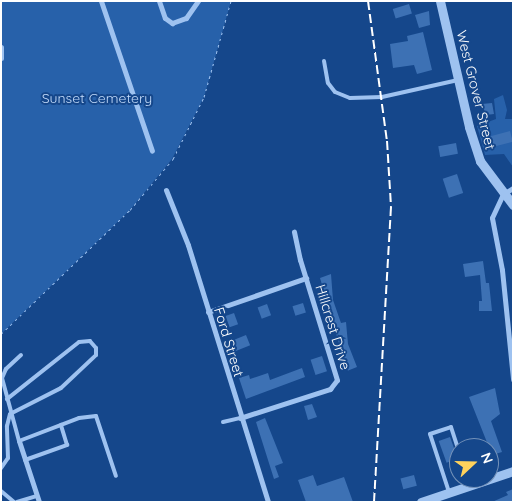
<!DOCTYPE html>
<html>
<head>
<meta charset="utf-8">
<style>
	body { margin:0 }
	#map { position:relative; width:514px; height:503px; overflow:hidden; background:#15478b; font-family:Quicksand,sans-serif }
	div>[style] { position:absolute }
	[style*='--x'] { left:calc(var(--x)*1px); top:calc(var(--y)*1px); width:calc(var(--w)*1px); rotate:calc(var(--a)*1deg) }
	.green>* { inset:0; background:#2761aa }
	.building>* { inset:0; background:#3d71b4; transform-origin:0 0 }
	.path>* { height:1px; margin-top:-0.5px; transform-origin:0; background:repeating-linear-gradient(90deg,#9ec2f0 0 2.5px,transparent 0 6.5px) }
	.service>* { height:4px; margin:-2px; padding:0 2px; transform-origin:2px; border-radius:2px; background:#9ec2f0 }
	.minor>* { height:5px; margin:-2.5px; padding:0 2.5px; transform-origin:2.5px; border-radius:2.5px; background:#9ec2f0 }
	.tertiary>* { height:9px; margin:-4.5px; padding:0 4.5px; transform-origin:4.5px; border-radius:4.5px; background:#9ec2f0 }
	.rail>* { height:2px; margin-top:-1px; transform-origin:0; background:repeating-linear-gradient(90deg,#fff 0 9px,transparent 0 13px) }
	span { translate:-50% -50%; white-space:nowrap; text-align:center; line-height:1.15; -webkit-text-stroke:4px #15478b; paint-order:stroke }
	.street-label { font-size:14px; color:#fff }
	.park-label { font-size:14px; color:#c4dcfb }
	.frame { position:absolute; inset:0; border:2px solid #fff; pointer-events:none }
	.north { position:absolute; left:449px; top:438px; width:50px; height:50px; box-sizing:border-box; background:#15478b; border:1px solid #7391b9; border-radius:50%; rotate:69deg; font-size:14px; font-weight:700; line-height:20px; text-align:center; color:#fff }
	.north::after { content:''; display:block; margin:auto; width:18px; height:22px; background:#ffd25c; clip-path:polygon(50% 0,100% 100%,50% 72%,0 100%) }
</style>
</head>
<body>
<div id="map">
	<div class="green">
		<div style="clip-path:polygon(1px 1px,231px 1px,204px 97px,172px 159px,130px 210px,1px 334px)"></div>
		<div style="clip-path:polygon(503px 95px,507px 110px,505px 119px,513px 119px,513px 167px,504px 154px,485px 155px,477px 126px,496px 119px,494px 99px)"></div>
	</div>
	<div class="building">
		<div style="left:409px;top:4px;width:10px;height:17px;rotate:73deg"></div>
		<div style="clip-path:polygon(429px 11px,430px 25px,419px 28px,415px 15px)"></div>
		<div style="clip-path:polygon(423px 32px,432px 70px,417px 74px,414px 65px,393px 68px,390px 44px,408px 41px,407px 36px)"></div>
		<div style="clip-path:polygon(492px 103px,494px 114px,486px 115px,482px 104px)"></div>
		<div style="left:510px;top:131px;width:11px;height:22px;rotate:75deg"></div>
		<div style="left:456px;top:143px;width:11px;height:18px;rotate:80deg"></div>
		<div style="left:457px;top:174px;width:20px;height:15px;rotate:72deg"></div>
		<div style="clip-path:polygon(483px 261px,486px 283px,489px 283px,492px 311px,479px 311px,479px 301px,482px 301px,480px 275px,465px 277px,463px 264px)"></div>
		<div style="clip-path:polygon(331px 274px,333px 300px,341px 323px,346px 322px,348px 344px,357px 367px,347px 371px,320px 278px)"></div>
		<div style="left:303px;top:303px;width:10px;height:11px;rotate:73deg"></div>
		<div style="left:267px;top:304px;width:12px;height:10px;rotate:70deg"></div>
		<div style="left:234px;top:313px;width:12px;height:9px;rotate:70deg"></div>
		<div style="left:246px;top:335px;width:11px;height:16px;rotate:68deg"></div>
		<div style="left:322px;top:356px;width:16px;height:12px;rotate:72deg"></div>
		<div style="clip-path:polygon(302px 368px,305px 377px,246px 399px,239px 378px,249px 375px,250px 379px,268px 373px,270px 380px)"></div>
		<div style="clip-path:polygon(495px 388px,500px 414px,491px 421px,502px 452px,492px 455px,469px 397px)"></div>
		<div style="clip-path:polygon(312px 404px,317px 417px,308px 420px,304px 406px)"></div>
		<div style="clip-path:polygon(265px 418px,283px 463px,275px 466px,279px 477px,274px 479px,256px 422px)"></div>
		<div style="left:450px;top:437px;width:23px;height:12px;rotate:70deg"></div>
		<div style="clip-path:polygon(313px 475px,317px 486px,344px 477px,353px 502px,306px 502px,298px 480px)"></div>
		<div style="left:414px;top:475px;width:11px;height:14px;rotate:75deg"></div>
		<div style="clip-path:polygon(513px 489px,513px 502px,492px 502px,508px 495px,506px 492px)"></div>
	</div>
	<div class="path">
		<div style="--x:1;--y:334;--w:179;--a:-43.9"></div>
		<div style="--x:130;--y:210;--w:67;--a:-49.9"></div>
		<div style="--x:173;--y:159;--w:69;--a:-63.4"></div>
		<div style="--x:204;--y:97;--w:100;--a:-74.3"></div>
	</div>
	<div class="service">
		<div style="--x:324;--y:61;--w:22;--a:80"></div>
		<div style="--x:328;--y:83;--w:11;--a:52"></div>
		<div style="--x:335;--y:92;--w:16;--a:22"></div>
		<div style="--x:350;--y:98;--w:32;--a:-2"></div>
		<div style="--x:382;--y:97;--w:78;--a:-12.6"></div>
		<div style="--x:21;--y:355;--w:21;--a:137"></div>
		<div style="--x:6;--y:369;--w:10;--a:114"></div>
		<div style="--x:2;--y:378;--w:65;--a:74.9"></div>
		<div style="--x:19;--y:441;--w:64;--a:-21"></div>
		<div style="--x:79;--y:418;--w:17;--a:-7"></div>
		<div style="--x:96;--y:416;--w:63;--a:71.6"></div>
		<div style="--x:223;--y:422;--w:17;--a:-13"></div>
		<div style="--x:25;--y:460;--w:45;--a:-19.7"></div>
		<div style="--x:67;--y:445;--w:21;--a:-107"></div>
		<div style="--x:1;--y:468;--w:12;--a:-55"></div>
		<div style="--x:8;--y:458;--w:32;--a:-92"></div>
		<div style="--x:7;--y:426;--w:12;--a:-76"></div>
		<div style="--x:10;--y:414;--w:57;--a:-27"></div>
		<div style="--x:61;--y:388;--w:48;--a:-43.3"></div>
		<div style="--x:96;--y:355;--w:7;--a:-90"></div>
		<div style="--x:96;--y:348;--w:9;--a:-131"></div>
		<div style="--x:90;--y:341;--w:11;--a:175"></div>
		<div style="--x:79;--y:342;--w:92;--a:141.6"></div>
		<div style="--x:468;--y:478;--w:7;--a:74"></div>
		<div style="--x:1;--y:491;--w:17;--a:40"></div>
		<div style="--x:449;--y:492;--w:61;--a:-108.1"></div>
		<div style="--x:430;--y:434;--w:22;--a:-18"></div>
		<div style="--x:451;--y:427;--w:25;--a:72"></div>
		<div style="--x:17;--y:502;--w:21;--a:-17"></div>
	</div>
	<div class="minor">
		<div style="--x:101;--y:1;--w:158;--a:71.2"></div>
		<div style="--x:159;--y:1;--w:18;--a:71"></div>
		<div style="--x:165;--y:18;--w:9;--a:36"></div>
		<div style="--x:172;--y:23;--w:15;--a:-20"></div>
		<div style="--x:186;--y:18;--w:21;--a:-55"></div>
		<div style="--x:1;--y:47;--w:11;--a:90"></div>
		<div style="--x:513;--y:188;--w:12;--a:149"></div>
		<div style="--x:503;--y:194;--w:26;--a:115"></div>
		<div style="--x:492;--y:218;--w:53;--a:79.1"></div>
		<div style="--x:502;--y:270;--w:110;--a:84.2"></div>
		<div style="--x:166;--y:190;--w:59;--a:68.2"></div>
		<div style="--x:188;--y:245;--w:269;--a:72.7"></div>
		<div style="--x:208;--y:312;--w:104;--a:-19.1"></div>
		<div style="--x:240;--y:418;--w:95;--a:-17.9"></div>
		<div style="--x:330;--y:389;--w:11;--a:-52"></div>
		<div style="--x:337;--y:380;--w:126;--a:-107.1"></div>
		<div style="--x:300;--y:260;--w:29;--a:-102"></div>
		<div style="--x:19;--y:441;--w:64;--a:71.8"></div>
	</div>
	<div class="tertiary">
		<div style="--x:440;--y:1;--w:129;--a:77"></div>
		<div style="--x:469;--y:127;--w:36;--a:72"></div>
		<div style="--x:480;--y:161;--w:55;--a:53.1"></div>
		<div style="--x:421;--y:502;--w:97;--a:-18.6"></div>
	</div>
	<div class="rail">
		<div style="--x:368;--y:1;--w:141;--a:82.3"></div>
		<div style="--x:387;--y:141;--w:66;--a:86.5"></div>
		<div style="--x:391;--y:207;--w:295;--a:93.3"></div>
	</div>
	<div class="street-label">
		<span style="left:476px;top:90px;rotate:76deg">West Grover Street</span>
		<span style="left:333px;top:327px;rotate:73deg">Hillcrest Drive</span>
		<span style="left:229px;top:342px;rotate:73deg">Ford Street</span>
	</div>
	<div class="park-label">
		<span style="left:97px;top:98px">Sunset Cemetery</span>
	</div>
	<div class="frame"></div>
	<div class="north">N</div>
</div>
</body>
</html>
